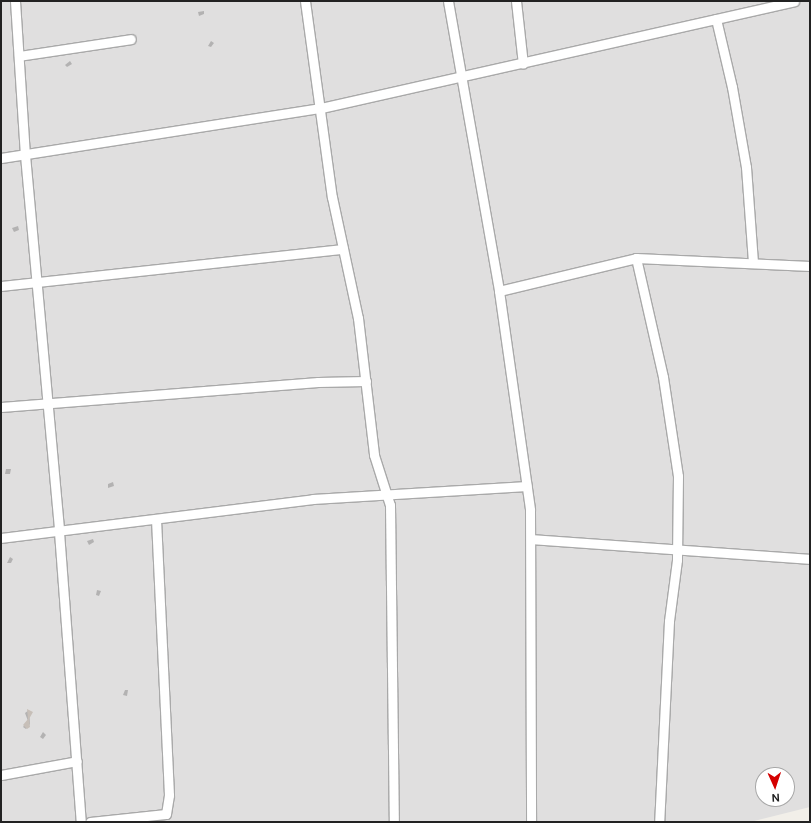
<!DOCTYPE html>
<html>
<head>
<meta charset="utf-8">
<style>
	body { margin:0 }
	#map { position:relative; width:811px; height:823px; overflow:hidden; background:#f2efe9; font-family:"DM Sans",sans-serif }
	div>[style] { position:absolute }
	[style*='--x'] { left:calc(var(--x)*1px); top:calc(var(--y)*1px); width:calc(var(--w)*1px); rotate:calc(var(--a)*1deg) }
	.residential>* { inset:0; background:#e0dfdf }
	.shadow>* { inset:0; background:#0003 }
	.building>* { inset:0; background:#c7bfb8 }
	.roads { filter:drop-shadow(1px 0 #a9a9a9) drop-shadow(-1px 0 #a9a9a9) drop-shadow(0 1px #a9a9a9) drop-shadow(0 -1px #a9a9a9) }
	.street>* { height:9px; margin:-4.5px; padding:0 4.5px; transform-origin:4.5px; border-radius:4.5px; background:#fff }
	span { translate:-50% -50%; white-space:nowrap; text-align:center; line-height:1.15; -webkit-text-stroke:3px #fff; paint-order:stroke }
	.frame { position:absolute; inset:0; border:2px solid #222; pointer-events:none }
	.north { position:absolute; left:755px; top:767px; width:40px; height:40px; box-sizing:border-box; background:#fff; border:1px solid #a7a7a7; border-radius:50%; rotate:177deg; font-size:11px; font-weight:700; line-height:16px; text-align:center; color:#222 }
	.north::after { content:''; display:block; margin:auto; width:14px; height:18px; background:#d40000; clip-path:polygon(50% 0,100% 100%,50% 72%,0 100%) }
</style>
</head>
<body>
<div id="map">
	<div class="residential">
		<div style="clip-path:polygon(evenodd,1px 1px,810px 1px,810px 807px,750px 822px,1px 822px,1px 1px,763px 775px,787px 775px,787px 799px,763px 799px,763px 775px)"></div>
	</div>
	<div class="shadow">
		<div style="clip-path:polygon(204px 11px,204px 14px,199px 16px,198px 12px)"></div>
		<div style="clip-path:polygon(211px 41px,214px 43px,211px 47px,208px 46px)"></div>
		<div style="clip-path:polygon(70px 61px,72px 64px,67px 67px,65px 65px)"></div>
		<div style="clip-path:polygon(18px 226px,19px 230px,14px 232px,12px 228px)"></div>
		<div style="clip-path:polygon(11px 469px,10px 474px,5px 474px,6px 469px)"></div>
		<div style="clip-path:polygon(113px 482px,114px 486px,108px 488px,108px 484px)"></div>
		<div style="clip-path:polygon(93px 539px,94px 542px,89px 545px,87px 541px)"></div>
		<div style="clip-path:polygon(10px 557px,13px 559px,11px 563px,7px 563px)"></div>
		<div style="clip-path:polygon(97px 590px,101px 591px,99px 596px,96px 595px)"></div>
		<div style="clip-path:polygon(125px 690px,128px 690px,127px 696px,123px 695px)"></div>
		<div style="clip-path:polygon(29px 710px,30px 724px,26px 729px,23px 727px,28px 721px,25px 713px)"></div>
		<div style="clip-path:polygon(43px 732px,46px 735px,43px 739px,40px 737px)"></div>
	</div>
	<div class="building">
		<div style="clip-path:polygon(27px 709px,33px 712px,29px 719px,30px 727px,27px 729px,23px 725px,28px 719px)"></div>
	</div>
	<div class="roads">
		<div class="street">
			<div style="--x:15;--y:1;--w:154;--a:86.3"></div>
			<div style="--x:25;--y:155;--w:379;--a:84.8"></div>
			<div style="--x:59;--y:532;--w:291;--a:85.7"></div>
			<div style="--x:305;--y:1;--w:198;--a:82.2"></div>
			<div style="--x:332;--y:197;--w:124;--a:77.9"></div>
			<div style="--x:358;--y:318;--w:138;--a:83.3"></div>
			<div style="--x:374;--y:455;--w:52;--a:72.3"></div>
			<div style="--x:390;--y:505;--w:317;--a:89.3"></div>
			<div style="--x:448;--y:1;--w:294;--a:80"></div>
			<div style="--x:499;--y:291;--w:221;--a:81.9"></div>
			<div style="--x:530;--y:510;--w:312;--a:89.8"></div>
			<div style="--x:516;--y:1;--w:63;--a:83.7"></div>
			<div style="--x:716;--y:19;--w:70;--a:76.8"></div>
			<div style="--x:732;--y:87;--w:81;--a:80.1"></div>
			<div style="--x:746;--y:167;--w:95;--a:85.8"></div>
			<div style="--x:19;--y:56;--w:113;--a:-8.6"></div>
			<div style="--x:1;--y:158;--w:324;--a:-8.9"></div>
			<div style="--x:321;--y:108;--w:485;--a:-12.7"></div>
			<div style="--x:636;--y:258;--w:122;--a:77.2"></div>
			<div style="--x:663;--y:377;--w:100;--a:81.4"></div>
			<div style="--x:678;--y:476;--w:84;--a:90.7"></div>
			<div style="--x:677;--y:560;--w:62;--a:97.5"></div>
			<div style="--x:669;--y:621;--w:201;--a:92.8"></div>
			<div style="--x:1;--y:286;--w:344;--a:-6.2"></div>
			<div style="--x:499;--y:291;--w:141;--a:-13.5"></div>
			<div style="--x:636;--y:258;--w:174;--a:2.6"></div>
			<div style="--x:1;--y:407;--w:318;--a:-4.5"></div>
			<div style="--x:318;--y:382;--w:48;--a:-1.2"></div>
			<div style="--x:1;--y:538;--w:314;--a:-7.1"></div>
			<div style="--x:313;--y:499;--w:214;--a:-3.5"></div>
			<div style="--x:531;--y:539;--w:280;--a:4.1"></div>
			<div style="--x:1;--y:775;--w:77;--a:-10.4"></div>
			<div style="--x:90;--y:822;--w:76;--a:-6"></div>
			<div style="--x:166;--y:814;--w:19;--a:-81"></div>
			<div style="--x:169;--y:795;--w:276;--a:-92.7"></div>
		</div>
	</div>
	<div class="frame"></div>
	<div class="north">N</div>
</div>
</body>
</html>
